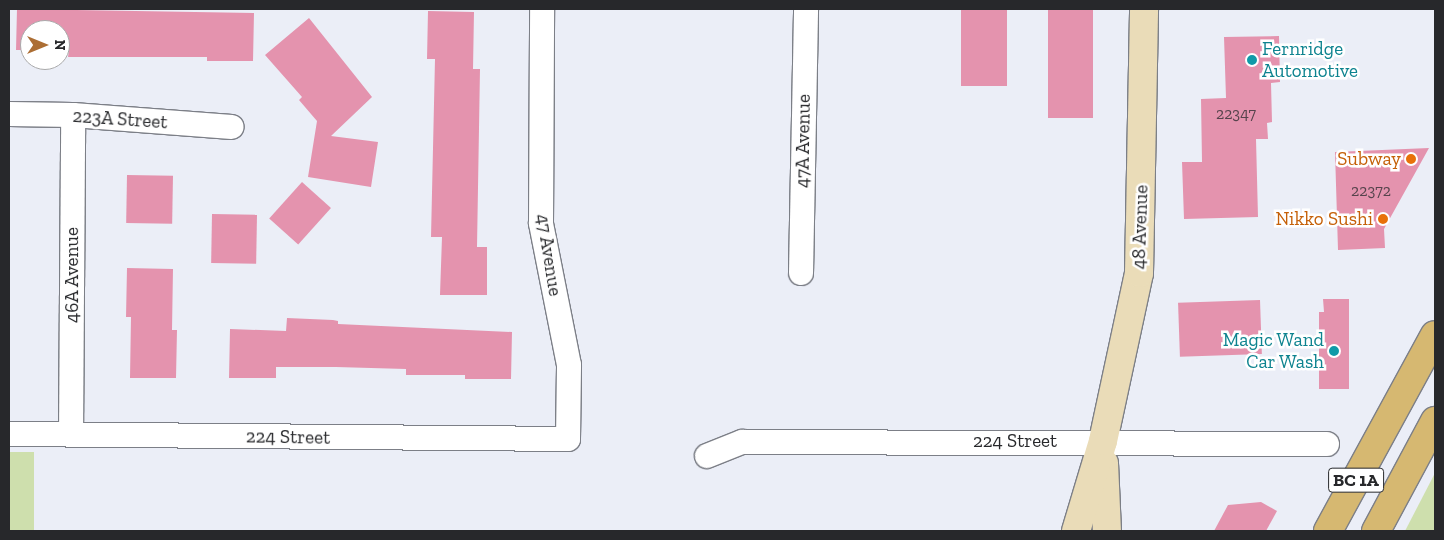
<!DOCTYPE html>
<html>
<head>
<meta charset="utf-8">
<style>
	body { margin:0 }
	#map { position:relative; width:1444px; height:540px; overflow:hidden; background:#ebeef7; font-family:"Zilla Slab",serif }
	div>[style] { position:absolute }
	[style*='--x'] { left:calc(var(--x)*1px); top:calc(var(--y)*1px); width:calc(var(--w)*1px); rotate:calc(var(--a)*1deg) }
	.green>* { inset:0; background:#cedfad; transform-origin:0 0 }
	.building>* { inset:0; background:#e493ae; transform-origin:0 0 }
	.roads { filter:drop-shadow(1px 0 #7c7f87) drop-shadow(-1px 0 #7c7f87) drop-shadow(0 1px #7c7f87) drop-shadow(0 -1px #7c7f87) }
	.minor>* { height:24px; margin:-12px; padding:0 12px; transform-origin:12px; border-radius:12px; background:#fff }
	.secondary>* { height:28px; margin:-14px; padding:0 14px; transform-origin:14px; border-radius:14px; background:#eadcb8 }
	.primary>* { height:28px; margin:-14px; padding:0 14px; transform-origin:14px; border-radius:14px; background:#d6b871 }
	.dots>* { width:14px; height:14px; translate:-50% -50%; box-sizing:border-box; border:2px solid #fff; border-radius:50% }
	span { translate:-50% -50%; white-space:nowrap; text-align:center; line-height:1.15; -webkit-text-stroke:5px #fff; paint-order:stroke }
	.number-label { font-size:16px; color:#56434c }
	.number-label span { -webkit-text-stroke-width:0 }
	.shield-label span { padding:1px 4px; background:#fff; border:1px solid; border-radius:4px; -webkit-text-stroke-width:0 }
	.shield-label { font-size:18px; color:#27282b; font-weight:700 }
	.culture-label { font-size:19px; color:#0d838f }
	.left { translate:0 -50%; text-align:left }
	.right { translate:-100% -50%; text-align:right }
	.street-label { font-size:19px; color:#27282b }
	.food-label { font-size:19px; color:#c56008 }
	.frame { position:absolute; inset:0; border:10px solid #27282b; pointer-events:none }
	.north { position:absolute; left:20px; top:20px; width:50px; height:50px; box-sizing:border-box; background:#fff; border:1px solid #a9a9aa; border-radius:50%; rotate:90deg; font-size:14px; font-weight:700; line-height:20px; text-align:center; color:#27282b }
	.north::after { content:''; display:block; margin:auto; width:18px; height:22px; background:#ac6e34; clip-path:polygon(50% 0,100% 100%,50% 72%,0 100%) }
</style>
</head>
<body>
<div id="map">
	<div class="green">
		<div style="left:9px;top:452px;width:25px;height:79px"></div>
		<div style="clip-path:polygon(1435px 473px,1435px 531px,1405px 531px)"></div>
	</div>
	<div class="building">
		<div style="clip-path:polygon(17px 9px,254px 13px,253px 61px,207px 61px,207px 57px,68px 57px,69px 50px,60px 50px,60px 30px,30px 30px,30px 50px,16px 50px)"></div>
		<div style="left:961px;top:9px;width:46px;height:77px"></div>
		<div style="left:1048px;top:9px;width:45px;height:109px"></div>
		<div style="clip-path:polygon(428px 11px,474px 12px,473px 69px,480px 69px,477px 247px,487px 247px,487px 295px,440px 295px,442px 237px,431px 237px,435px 59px,427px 59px)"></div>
		<div style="clip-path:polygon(309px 18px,372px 97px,331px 136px,378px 142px,371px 187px,308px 177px,317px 121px,299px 100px,302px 97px,265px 55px)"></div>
		<div style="clip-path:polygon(1279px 36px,1280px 82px,1271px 83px,1272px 122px,1267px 123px,1268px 139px,1256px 139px,1258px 217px,1184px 219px,1182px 162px,1202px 162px,1201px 99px,1226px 98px,1224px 37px)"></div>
		<div style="clip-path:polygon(1429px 148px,1384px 229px,1385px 248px,1338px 250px,1335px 152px)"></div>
		<div style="left:127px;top:175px;width:46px;height:48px;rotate:1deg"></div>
		<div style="left:302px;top:182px;width:39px;height:49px;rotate:42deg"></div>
		<div style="left:212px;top:214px;width:45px;height:49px;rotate:1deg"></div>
		<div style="clip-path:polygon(127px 268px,173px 269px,172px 330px,177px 330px,176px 378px,130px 378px,131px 317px,126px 317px)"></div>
		<div style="clip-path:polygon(1323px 299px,1349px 299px,1349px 389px,1319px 389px,1319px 312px,1324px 312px)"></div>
		<div style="left:1260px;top:300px;width:54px;height:82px;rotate:88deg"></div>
		<div style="clip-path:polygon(287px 318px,333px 320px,338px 321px,338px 324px,512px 332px,511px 379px,465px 379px,465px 375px,406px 375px,406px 369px,336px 367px,276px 367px,276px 378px,229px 378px,230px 329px,286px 331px)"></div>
		<div style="clip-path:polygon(1261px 502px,1277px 511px,1266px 531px,1214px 531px,1228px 505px)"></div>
	</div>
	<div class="roads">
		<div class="minor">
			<div style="--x:9;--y:114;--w:64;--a:0.9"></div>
			<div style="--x:73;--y:115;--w:159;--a:4.3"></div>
			<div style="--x:801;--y:273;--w:264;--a:-88.9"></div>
			<div style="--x:9;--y:434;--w:559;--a:0.51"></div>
			<div style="--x:568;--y:439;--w:74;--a:-89.2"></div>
			<div style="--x:569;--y:365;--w:145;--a:-101.2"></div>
			<div style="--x:541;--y:223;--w:214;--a:-89.7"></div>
			<div style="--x:71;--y:435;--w:320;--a:-89.6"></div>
			<div style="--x:707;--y:456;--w:38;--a:-22"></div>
			<div style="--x:742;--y:442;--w:585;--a:0.2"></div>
		</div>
		<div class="secondary">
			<div style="--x:1104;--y:463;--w:68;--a:87.5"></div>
			<div style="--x:1076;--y:531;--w:94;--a:-73.3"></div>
			<div style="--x:1103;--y:441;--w:172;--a:-77.9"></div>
			<div style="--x:1139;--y:273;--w:264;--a:-88.9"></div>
		</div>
		<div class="primary">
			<div style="--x:1328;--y:531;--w:223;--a:-61.4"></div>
			<div style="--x:1376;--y:531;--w:125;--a:-61.8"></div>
		</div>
	</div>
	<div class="dots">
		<div style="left:1252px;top:60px;background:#0f9aa8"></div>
		<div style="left:1411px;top:159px;background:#e8710a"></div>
		<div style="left:1383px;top:219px;background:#e8710a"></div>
		<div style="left:1334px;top:351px;background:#0f9aa8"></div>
	</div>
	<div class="number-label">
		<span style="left:1236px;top:114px">22347</span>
		<span style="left:1371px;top:191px">22372</span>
	</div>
	<div class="shield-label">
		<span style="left:1356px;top:480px">BC 1A</span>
	</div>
	<div class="culture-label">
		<span class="left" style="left:1262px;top:60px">Fernridge<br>Automotive</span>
		<span class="right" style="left:1324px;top:351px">Magic Wand<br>Car Wash</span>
	</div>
	<div class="street-label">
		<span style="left:120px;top:119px;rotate:4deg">223A Street</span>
		<span style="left:803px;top:141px;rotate:-89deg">47A Avenue</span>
		<span style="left:1140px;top:227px;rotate:-88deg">48 Avenue</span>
		<span style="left:549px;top:255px;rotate:81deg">47 Avenue</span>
		<span style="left:72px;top:275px;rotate:-90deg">46A Avenue</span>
		<span style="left:288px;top:437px;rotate:1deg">224 Street</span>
		<span style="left:1015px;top:441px">224 Street</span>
	</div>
	<div class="food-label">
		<span class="right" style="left:1401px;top:159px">Subway</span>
		<span class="right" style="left:1373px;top:219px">Nikko Sushi</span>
	</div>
	<div class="frame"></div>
	<div class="north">N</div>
</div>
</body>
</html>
